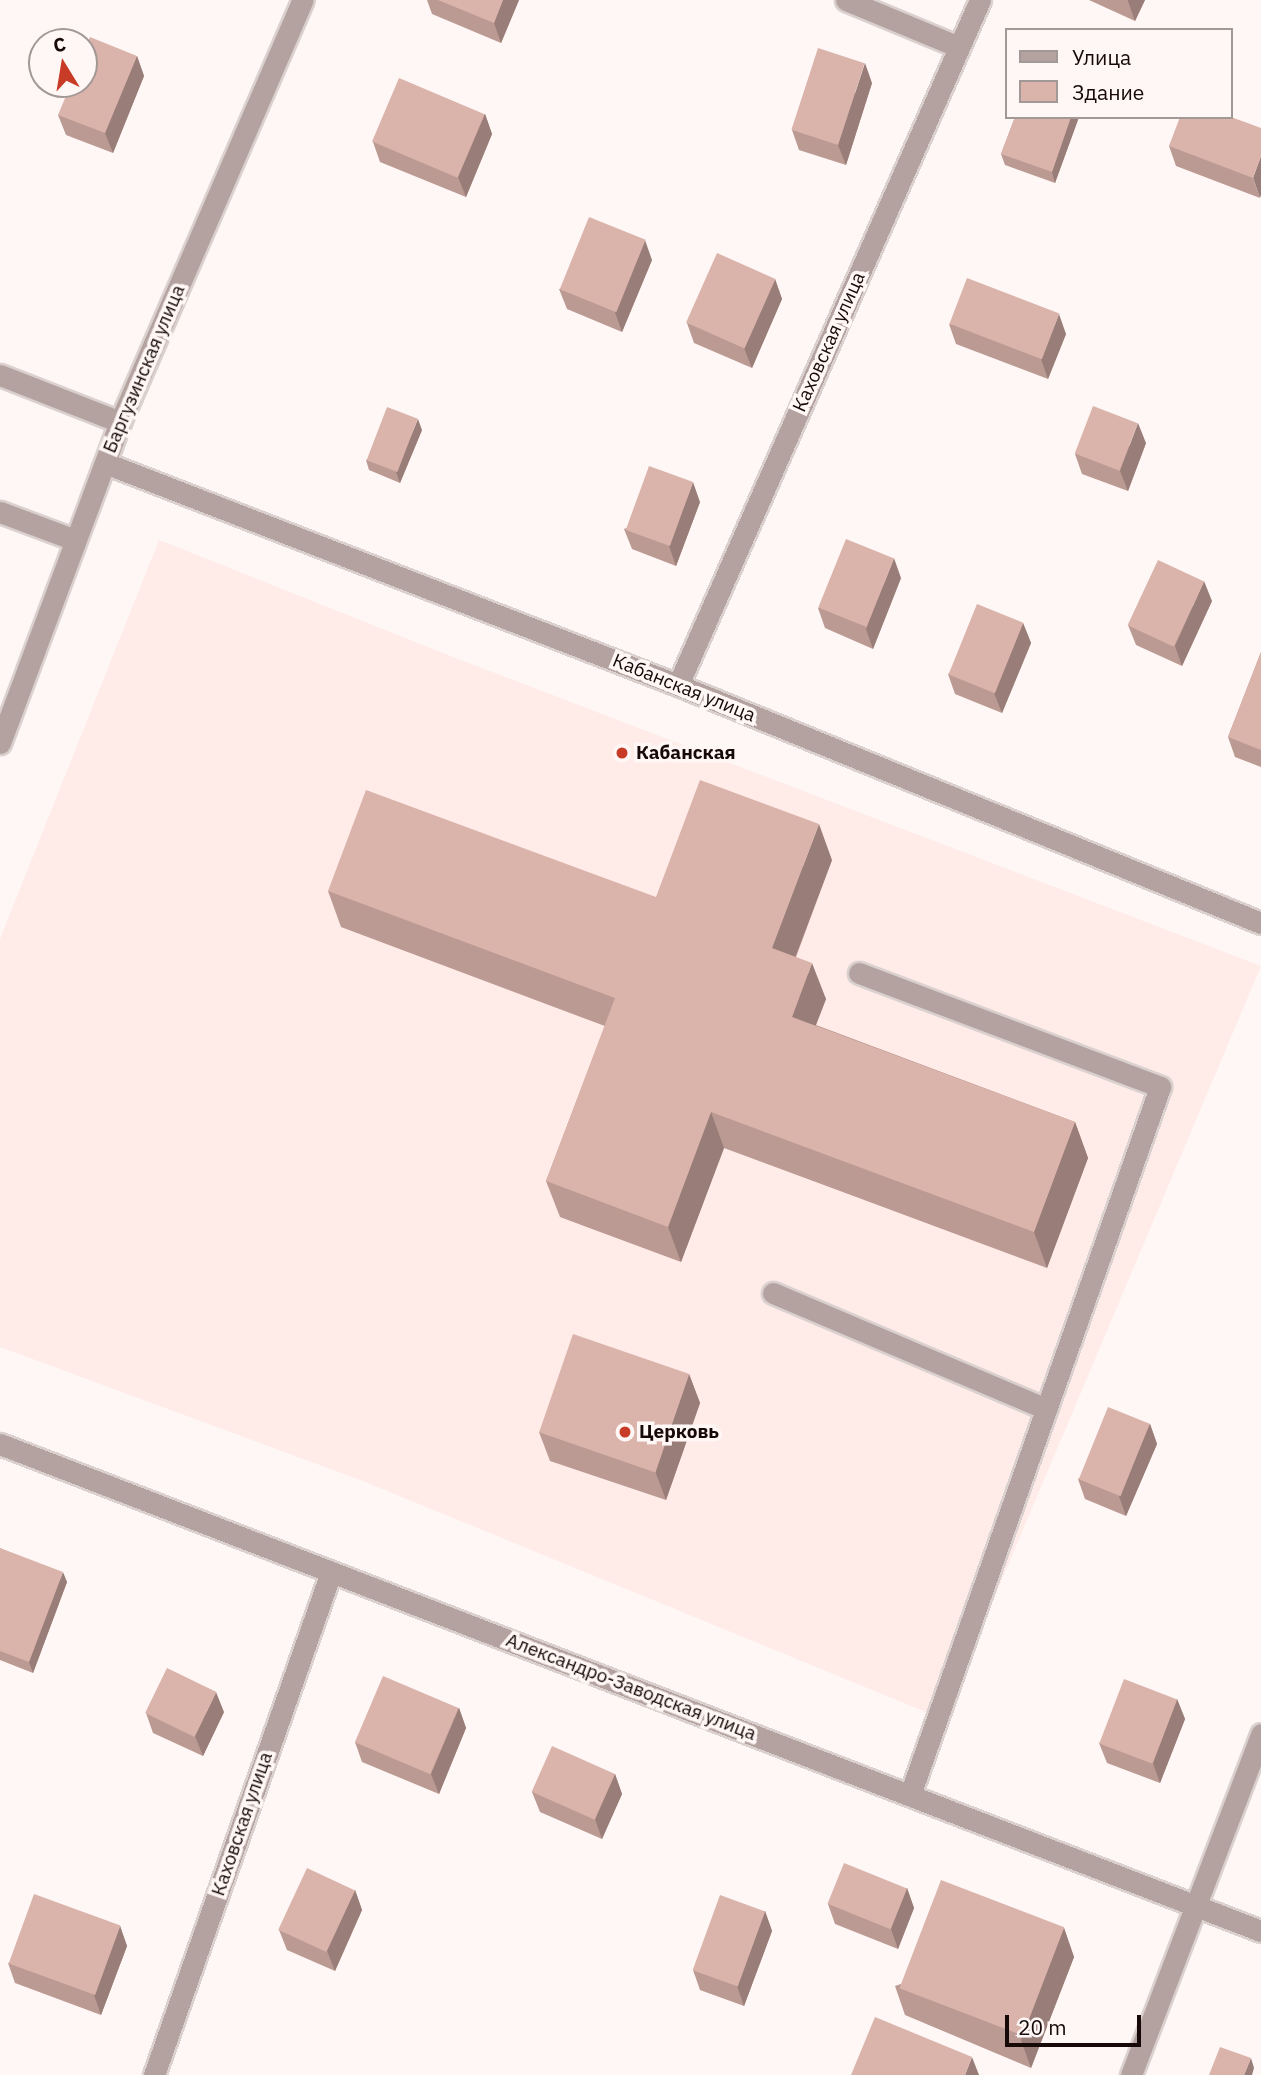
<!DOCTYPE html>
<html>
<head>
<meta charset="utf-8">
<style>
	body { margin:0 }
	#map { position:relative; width:1261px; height:2075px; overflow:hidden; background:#fff7f5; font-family:"IBM Plex Sans",sans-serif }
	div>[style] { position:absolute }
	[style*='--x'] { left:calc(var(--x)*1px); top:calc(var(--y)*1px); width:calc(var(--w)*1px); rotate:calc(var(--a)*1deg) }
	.built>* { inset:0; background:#ffebe7 }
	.roads { filter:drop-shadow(2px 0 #dad1cf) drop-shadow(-2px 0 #dad1cf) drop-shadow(0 2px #dad1cf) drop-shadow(0 -2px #dad1cf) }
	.service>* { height:21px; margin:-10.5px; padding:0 10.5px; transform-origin:10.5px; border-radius:10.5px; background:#b3a29f }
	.minor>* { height:21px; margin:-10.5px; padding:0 10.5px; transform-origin:10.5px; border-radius:10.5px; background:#b3a29f }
	.wall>* { inset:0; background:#bb9a93 }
	.shaded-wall>* { inset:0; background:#997d78 }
	.building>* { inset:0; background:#dab3ab; transform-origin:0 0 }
	.dots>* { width:19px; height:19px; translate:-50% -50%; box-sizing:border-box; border:4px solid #fff7f5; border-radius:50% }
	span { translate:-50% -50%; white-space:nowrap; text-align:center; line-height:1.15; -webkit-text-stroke:7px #fff7f5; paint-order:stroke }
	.street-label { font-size:19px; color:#160907 }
	.poi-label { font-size:19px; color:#160907; font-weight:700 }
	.left { translate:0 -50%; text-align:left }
	.legend { position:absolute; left:1005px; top:28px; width:228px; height:91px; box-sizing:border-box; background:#fff7f5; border:2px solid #a29896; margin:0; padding:9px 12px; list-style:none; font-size:21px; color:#160907 }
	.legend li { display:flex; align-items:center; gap:14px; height:35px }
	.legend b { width:35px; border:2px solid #a29896 }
	.north { position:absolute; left:28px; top:28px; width:70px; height:70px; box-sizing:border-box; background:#fff7f5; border:2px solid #a29896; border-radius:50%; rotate:349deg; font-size:19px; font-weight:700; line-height:28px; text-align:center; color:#160907 }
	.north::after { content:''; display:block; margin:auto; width:24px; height:32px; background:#c73b27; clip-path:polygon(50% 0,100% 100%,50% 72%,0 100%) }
	.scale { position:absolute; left:1005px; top:2015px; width:136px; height:32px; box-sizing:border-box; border:4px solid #160907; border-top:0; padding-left:9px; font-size:21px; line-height:24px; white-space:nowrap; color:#160907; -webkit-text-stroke:5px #fff7f5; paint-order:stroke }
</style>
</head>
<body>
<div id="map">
	<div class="built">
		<div style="clip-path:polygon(159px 540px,453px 657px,1261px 966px,943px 1719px,363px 1481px,0 1347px,0 939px)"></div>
	</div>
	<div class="roads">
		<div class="service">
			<div style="--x:846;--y:0;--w:122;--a:22.6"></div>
			<div style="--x:0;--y:512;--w:80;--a:20.5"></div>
			<div style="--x:859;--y:973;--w:322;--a:20.7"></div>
			<div style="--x:1160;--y:1087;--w:751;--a:109.45"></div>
			<div style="--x:773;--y:1293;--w:297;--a:23"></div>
		</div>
		<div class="minor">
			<div style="--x:0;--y:375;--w:129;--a:21.4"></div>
			<div style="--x:105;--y:463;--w:615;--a:21.18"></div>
			<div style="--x:678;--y:685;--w:630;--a:22.21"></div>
			<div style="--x:678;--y:685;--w:749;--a:-66.21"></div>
			<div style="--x:0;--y:743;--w:343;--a:-69.5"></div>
			<div style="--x:120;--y:422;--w:460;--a:-66.6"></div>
			<div style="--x:0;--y:1444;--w:1352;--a:21.12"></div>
			<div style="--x:154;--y:2075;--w:533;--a:-70.61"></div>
			<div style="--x:1131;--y:2075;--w:365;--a:-69.1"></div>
		</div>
	</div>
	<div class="wall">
		<div style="clip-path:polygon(427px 0,519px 0,501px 43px,432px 14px)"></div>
		<div style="clip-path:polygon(1089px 0,1145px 0,1135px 21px)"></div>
		<div style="clip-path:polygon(137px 56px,144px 76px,113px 153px,66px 135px,58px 115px)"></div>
		<div style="clip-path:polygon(872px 83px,846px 165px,799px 150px,792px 130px)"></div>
		<div style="clip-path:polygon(485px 114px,492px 134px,466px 197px,380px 162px,373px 142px)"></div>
		<div style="clip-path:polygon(1015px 117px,1079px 117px,1055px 183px,1005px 165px,1001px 154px)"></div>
		<div style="clip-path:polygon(1231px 117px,1260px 198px,1176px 166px,1169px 146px)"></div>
		<div style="clip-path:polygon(652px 260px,622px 332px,567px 309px,559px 289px)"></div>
		<div style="clip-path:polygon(775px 279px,782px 299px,752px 368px,694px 343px,687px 323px)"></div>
		<div style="clip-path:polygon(949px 324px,1066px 334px,1048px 379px,956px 344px)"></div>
		<div style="clip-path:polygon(422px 430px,400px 483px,369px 470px,366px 460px)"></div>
		<div style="clip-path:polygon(1146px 443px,1128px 491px,1082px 474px,1075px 454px)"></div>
		<div style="clip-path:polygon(700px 502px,676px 566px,632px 549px,624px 529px)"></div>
		<div style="clip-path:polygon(901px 578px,873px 649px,825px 628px,818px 608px)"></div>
		<div style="clip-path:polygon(1212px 601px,1182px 666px,1136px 645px,1128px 625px)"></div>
		<div style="clip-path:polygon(1023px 623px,1031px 643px,1002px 713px,955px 694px,948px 674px)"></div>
		<div style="clip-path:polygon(1261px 652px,1261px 767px,1235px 757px,1228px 737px)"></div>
		<div style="clip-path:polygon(832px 860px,796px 957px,826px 999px,816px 1025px,1075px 1122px,1088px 1158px,1047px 1268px,724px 1148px,681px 1262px,560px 1217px,546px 1181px,605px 1026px,341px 927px,328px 891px,656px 897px)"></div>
		<div style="clip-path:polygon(689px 1374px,700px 1403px,666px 1500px,550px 1461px,539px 1432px)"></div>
		<div style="clip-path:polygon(1150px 1424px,1157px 1444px,1126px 1516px,1085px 1499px,1078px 1479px)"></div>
		<div style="clip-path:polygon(0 1548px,67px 1582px,33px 1673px,0 1660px)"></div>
		<div style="clip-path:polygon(1177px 1699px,1185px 1719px,1160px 1783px,1107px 1763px,1099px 1743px)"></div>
		<div style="clip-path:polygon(459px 1708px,466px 1728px,439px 1794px,362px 1762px,355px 1742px)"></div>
		<div style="clip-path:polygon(224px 1712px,203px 1756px,153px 1733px,146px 1713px)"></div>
		<div style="clip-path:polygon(615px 1774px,622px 1794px,602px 1839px,540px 1812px,532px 1792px)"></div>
		<div style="clip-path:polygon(907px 1888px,914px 1908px,898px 1949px,835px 1924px,828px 1904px)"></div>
		<div style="clip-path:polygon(355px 1890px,362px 1910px,335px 1971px,287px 1950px,279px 1930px)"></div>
		<div style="clip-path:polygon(765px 1911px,772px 1931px,744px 2006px,700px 1990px,693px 1970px)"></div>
		<div style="clip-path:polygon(120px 1926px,127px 1946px,101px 2015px,15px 1983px,8px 1963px)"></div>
		<div style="clip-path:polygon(1064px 1928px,1074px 1957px,1031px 2068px,905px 2015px,895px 1986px)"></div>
	</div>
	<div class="shaded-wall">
		<div style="clip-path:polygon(503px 0,519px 0,501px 43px,494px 23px)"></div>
		<div style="clip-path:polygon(1128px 0,1145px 0,1135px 21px,1128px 1px)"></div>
		<div style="clip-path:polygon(137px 56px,144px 76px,113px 153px,105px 133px)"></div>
		<div style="clip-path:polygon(865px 63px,872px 83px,846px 165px,838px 145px)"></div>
		<div style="clip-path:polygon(485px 114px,492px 134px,466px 197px,458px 177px)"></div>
		<div style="clip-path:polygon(1071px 117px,1079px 117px,1055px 183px,1052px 172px)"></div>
		<div style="clip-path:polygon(1261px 156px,1261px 195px,1260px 198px,1253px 178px)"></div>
		<div style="clip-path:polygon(645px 240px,652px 260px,622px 332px,615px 312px)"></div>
		<div style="clip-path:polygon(775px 279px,782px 299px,752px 368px,744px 348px)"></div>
		<div style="clip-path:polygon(1059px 314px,1066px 334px,1048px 379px,1041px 359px)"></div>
		<div style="clip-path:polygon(418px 419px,422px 430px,400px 483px,396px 472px)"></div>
		<div style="clip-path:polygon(1138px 423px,1146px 443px,1128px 491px,1120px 471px)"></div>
		<div style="clip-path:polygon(693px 482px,700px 502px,676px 566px,669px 546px)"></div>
		<div style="clip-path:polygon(894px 558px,901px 578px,873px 649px,866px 629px)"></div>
		<div style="clip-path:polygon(1204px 581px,1212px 601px,1182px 666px,1175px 646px)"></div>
		<div style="clip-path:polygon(1023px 623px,1031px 643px,1002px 713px,994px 693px)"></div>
		<div style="clip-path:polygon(819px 824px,832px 860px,785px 984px,772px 948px)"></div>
		<div style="clip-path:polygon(812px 963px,826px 999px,805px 1053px,792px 1017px)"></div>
		<div style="clip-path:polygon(711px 1112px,724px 1148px,681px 1262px,668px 1227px)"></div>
		<div style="clip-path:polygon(1075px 1122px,1088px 1158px,1047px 1268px,1034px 1232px)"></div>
		<div style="clip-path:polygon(689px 1374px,700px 1403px,666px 1500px,655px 1471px)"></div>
		<div style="clip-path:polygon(1150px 1424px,1157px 1444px,1126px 1516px,1119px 1496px)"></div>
		<div style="clip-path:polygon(63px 1572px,67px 1582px,33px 1673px,29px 1662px)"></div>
		<div style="clip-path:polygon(216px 1692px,224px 1712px,203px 1756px,195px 1736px)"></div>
		<div style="clip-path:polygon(1177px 1699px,1185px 1719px,1160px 1783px,1153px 1763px)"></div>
		<div style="clip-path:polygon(459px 1708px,466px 1728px,439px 1794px,431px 1774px)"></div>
		<div style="clip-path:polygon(615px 1774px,622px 1794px,602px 1839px,595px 1819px)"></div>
		<div style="clip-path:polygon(907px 1888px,914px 1908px,898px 1949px,891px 1929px)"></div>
		<div style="clip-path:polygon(355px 1890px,362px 1910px,335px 1971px,327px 1951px)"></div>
		<div style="clip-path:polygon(765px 1911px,772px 1931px,744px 2006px,737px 1986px)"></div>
		<div style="clip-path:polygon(120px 1926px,127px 1946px,101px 2015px,94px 1995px)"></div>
		<div style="clip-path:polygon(1064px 1928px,1074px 1957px,1031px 2068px,1021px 2040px)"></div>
		<div style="clip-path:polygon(972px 2057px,979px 2075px,965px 2075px)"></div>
		<div style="clip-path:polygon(1251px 2058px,1254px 2068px,1252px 2075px,1244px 2075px)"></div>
	</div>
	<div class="building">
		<div style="clip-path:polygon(438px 0,503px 0,494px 23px)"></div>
		<div style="clip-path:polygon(90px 37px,137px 56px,105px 133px,58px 115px,71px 84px,84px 84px,84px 52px)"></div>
		<div style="left:818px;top:48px;width:49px;height:86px;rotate:18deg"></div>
		<div style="left:399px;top:78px;width:93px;height:69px;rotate:23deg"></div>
		<div style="clip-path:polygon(1015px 117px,1071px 117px,1052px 172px,1001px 154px)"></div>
		<div style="clip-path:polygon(1180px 117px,1231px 117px,1261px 128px,1261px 156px,1253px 178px,1169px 146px)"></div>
		<div style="left:589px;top:217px;width:61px;height:78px;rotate:22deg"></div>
		<div style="left:717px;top:253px;width:64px;height:76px;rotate:24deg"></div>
		<div style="left:967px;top:278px;width:99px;height:49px;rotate:21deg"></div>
		<div style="left:1093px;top:406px;width:48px;height:51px;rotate:21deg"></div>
		<div style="left:387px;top:407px;width:33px;height:57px;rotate:21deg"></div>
		<div style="left:649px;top:466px;width:47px;height:68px;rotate:20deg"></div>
		<div style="left:846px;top:539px;width:52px;height:74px;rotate:22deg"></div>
		<div style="left:1158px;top:560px;width:51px;height:72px;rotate:25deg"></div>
		<div style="left:977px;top:604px;width:50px;height:76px;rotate:22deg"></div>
		<div style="clip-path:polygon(1261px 652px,1261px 750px,1228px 737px)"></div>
		<div style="clip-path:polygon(700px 780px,819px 824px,772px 948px,812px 963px,792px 1017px,1075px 1122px,1034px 1232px,711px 1112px,668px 1227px,546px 1181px,615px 998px,328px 891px,366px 790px,656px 897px)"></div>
		<div style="left:573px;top:1334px;width:123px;height:104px;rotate:19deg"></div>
		<div style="left:1108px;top:1407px;width:45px;height:78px;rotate:22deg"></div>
		<div style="clip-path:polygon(0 1548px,63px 1572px,29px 1662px,0 1651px)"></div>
		<div style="left:167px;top:1668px;width:55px;height:50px;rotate:26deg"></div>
		<div style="left:383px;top:1676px;width:82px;height:72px;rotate:23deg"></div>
		<div style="left:1124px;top:1679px;width:57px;height:69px;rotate:21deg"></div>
		<div style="left:552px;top:1746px;width:69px;height:50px;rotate:24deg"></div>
		<div style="left:844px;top:1863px;width:68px;height:44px;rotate:22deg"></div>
		<div style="left:307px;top:1868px;width:53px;height:68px;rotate:25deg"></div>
		<div style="left:941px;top:1880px;width:132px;height:116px;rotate:21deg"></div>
		<div style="left:34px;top:1894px;width:92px;height:74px;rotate:20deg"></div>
		<div style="left:720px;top:1895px;width:48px;height:80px;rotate:20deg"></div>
		<div style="clip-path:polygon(875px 2017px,972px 2057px,965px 2075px,851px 2075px)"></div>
		<div style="clip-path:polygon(1220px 2047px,1251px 2058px,1244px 2075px,1209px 2075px)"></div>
	</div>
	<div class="dots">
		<div style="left:622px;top:753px;background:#c73b27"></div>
		<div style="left:625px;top:1432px;background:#c73b27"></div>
	</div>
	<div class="street-label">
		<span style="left:829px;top:342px;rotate:-66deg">Каховская улица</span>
		<span style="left:144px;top:369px;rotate:-67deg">Баргузинская улица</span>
		<span style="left:684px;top:688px;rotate:22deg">Кабанская улица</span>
		<span style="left:631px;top:1687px;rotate:21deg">Александро-Заводская улица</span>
		<span style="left:242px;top:1824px;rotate:-71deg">Каховская улица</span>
	</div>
	<div class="poi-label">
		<span class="left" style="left:636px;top:753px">Кабанская</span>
		<span class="left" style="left:639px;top:1432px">Церковь</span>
	</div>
	<ul class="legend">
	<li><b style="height:9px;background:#b3a29f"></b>Улица</li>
	<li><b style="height:19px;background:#dab3ab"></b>Здание</li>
	</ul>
	<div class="north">С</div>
	<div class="scale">20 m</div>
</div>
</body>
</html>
